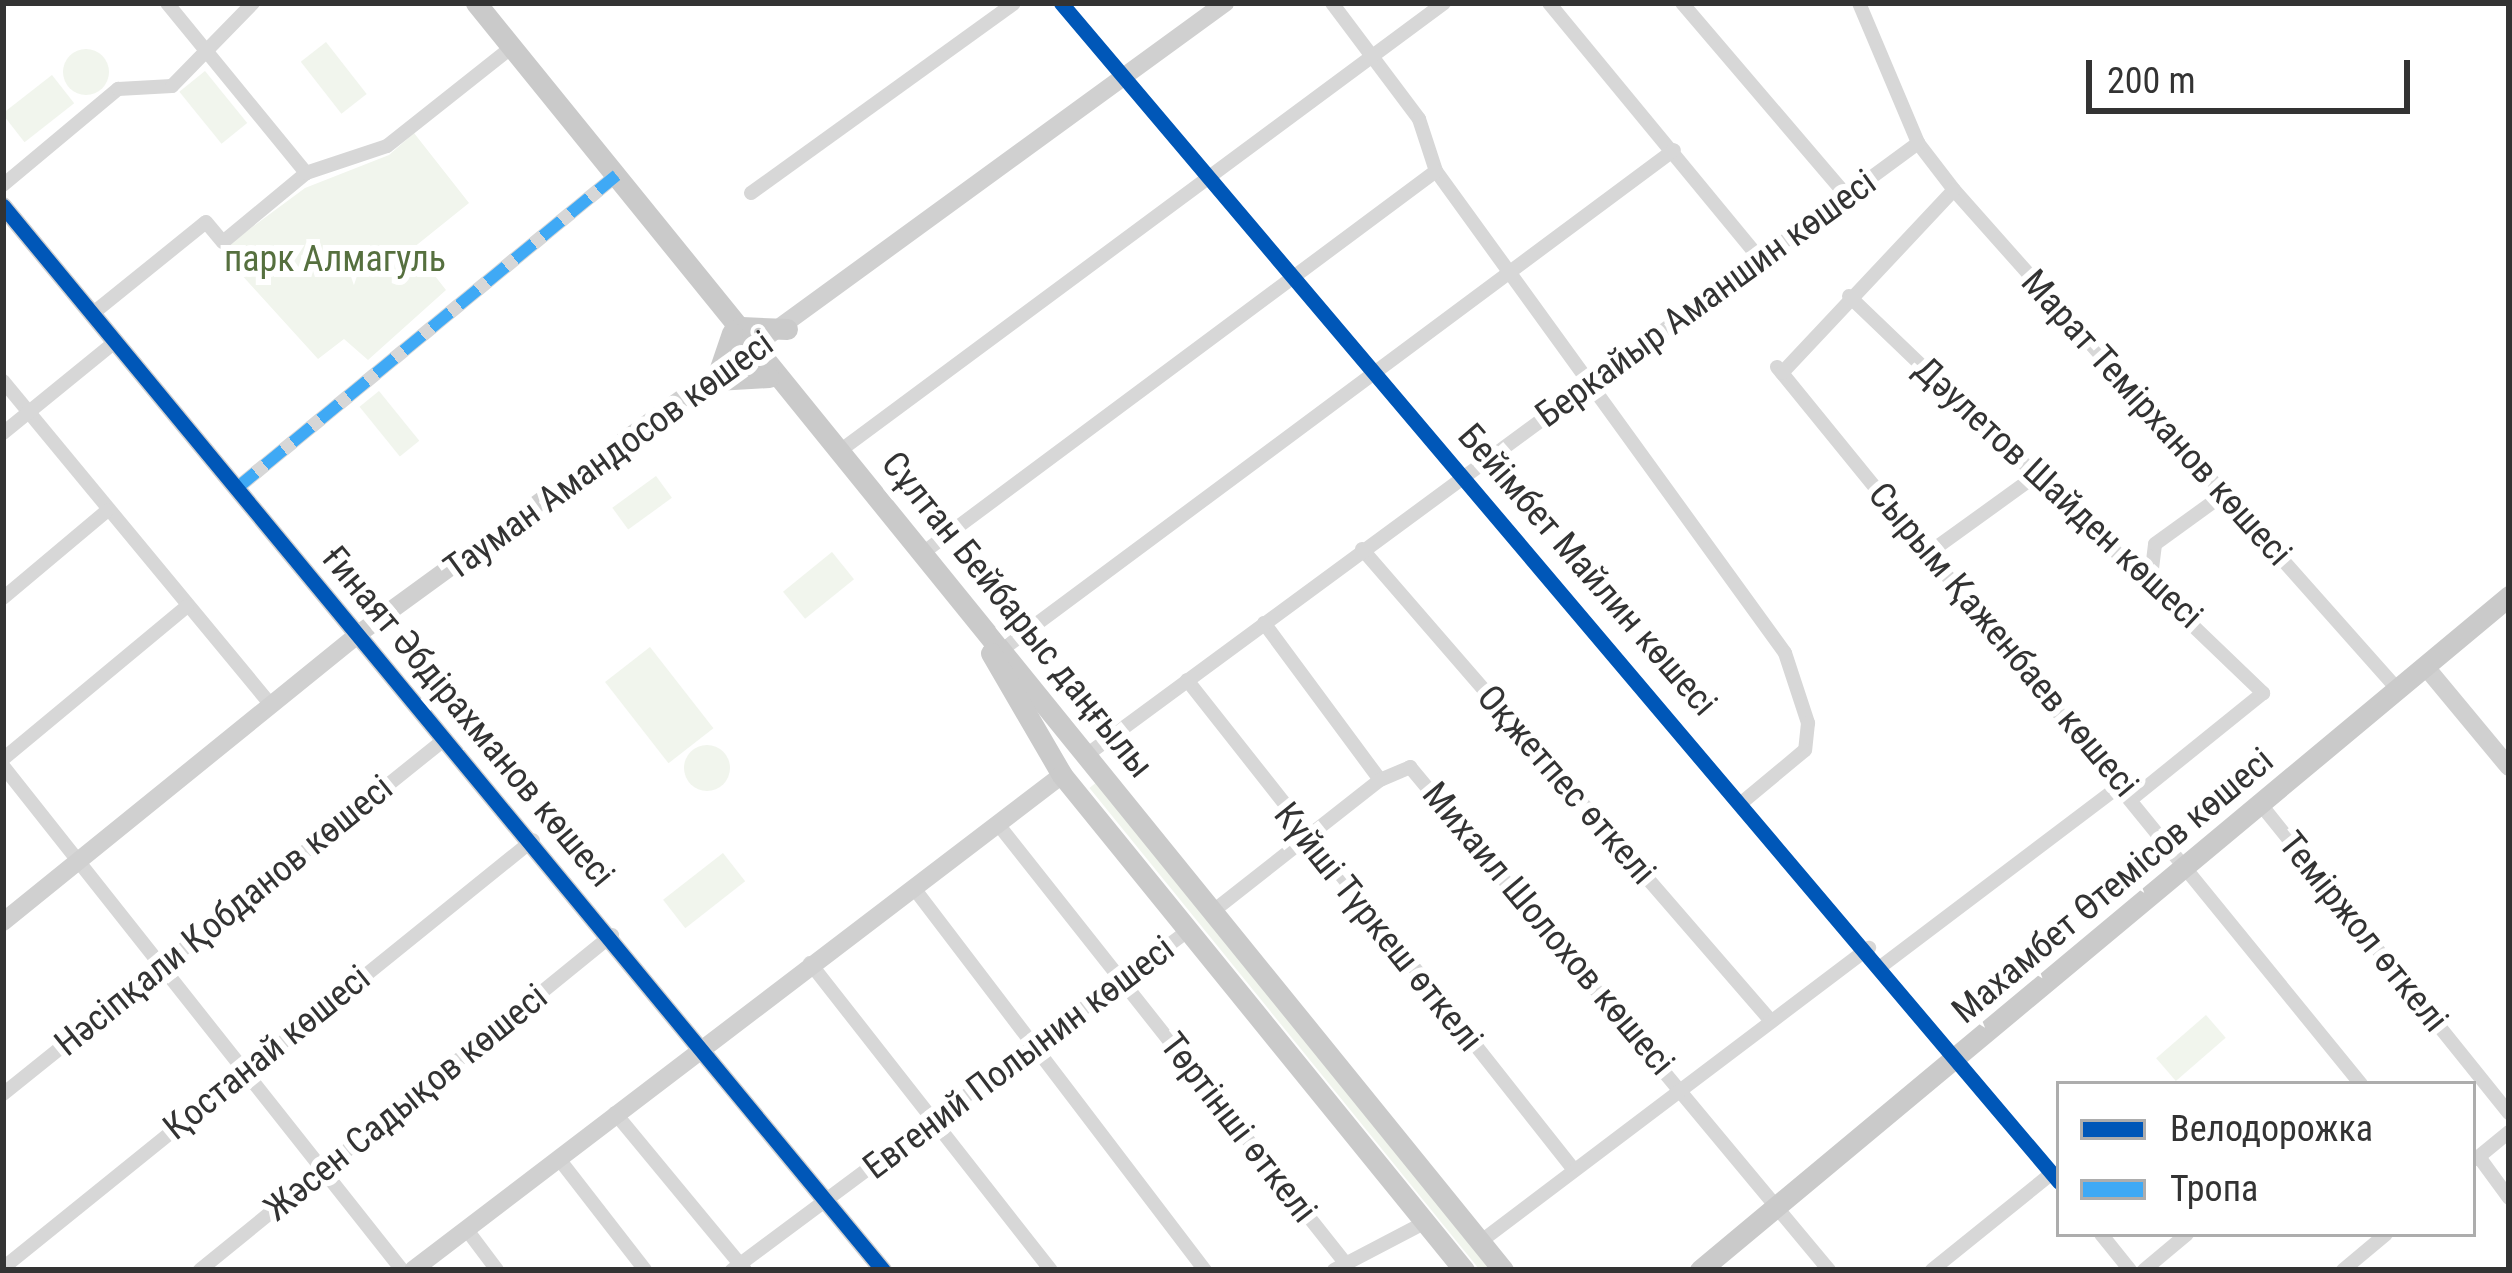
<!DOCTYPE html>
<html>
<head>
<meta charset="utf-8">
<style>
	body { margin:0 }
	#map { position:relative; width:2512px; height:1273px; overflow:hidden; background:#fff; font-family:"Roboto Condensed",sans-serif }
	div>[style] { position:absolute }
	[style*='--x'] { left:calc(var(--x)*1px); top:calc(var(--y)*1px); width:calc(var(--w)*1px); rotate:calc(var(--a)*1deg) }
	.green>* { inset:0; background:#f1f5ed; transform-origin:0 0 }
	.round { border-radius:50% }
	.street>* { height:14px; margin:-7px; padding:0 7px; transform-origin:7px; border-radius:7px; background:#d7d7d7 }
	.secondary>* { height:18px; margin:-9px; padding:0 9px; transform-origin:9px; border-radius:9px; background:#d0d0d0 }
	.primary>* { height:21px; margin:-10.5px; padding:0 10.5px; transform-origin:10.5px; border-radius:10.5px; background:#cacaca }
	.quiet>* { height:12px; margin-top:-6px; transform-origin:0; background:repeating-linear-gradient(90deg,#3fa9f5 0 24px,transparent 0 36px) }
	.cycleway>* { height:15px; margin:-7.5px; padding:0 7.5px; transform-origin:7.5px; border-radius:7.5px; background:#0057b8 }
	span { translate:-50% -50%; white-space:nowrap; text-align:center; line-height:1.15; -webkit-text-stroke:12px #fff; paint-order:stroke }
	.park-label { font-size:36px; color:#56703f }
	.street-label { font-size:36px; color:#333 }
	.frame { position:absolute; inset:0; border:6px solid #333; pointer-events:none }
	.legend { position:absolute; left:2056px; top:1081px; width:420px; height:156px; box-sizing:border-box; background:#fff; border:3px solid #adadad; margin:0; padding:15px 21px; list-style:none; font-size:36px; color:#333 }
	.legend li { display:flex; align-items:center; gap:24px; height:60px }
	.legend b { width:60px; border:3px solid #adadad }
	.scale { position:absolute; left:2086px; top:60px; width:324px; height:54px; box-sizing:border-box; border:6px solid #333; border-top:0; padding-left:15px; font-size:36px; line-height:42px; white-space:nowrap; color:#333; -webkit-text-stroke:9px #fff; paint-order:stroke }
</style>
</head>
<body>
<div id="map">
	<div class="green">
		<div style="left:326px;top:42px;width:66px;height:32px;rotate:52deg"></div>
		<div class="round" style="left:63px;top:49px;width:46px;height:46px"></div>
		<div style="left:205px;top:71px;width:67px;height:33px;rotate:51deg"></div>
		<div style="left:52px;top:75px;width:36px;height:63px;rotate:52deg"></div>
		<div style="clip-path:polygon(414px 133px,469px 203px,413px 248px,446px 290px,368px 360px,344px 339px,318px 359px,220px 251px,305px 188px,389px 155px)"></div>
		<div style="left:379px;top:391px;width:64px;height:25px;rotate:51deg"></div>
		<div style="left:656px;top:476px;width:27px;height:54px;rotate:54deg"></div>
		<div style="left:832px;top:552px;width:35px;height:63px;rotate:51deg"></div>
		<div style="left:650px;top:647px;width:103px;height:57px;rotate:52deg"></div>
		<div class="round" style="left:684px;top:745px;width:46px;height:46px"></div>
		<div style="left:1098px;top:781px;width:631px;height:11px;rotate:51deg"></div>
		<div style="left:723px;top:853px;width:36px;height:76px;rotate:52deg"></div>
		<div style="left:2206px;top:1015px;width:30px;height:66px;rotate:49deg"></div>
	</div>
	<div class="street">
		<div style="--x:167;--y:3;--w:220;--a:50.7"></div>
		<div style="--x:1061;--y:3;--w:1545;--a:49.75"></div>
		<div style="--x:1332;--y:3;--w:145;--a:53.1"></div>
		<div style="--x:1419;--y:119;--w:55;--a:71.9"></div>
		<div style="--x:1436;--y:171;--w:595;--a:54.09"></div>
		<div style="--x:1785;--y:653;--w:74;--a:71.8"></div>
		<div style="--x:1808;--y:723;--w:27;--a:96"></div>
		<div style="--x:1805;--y:750;--w:78;--a:140.2"></div>
		<div style="--x:1549;--y:3;--w:335;--a:50.5"></div>
		<div style="--x:1682;--y:3;--w:254;--a:49.5"></div>
		<div style="--x:1859;--y:3;--w:152;--a:67.1"></div>
		<div style="--x:1918;--y:143;--w:59;--a:52.5"></div>
		<div style="--x:1954;--y:190;--w:669;--a:48.39"></div>
		<div style="--x:3;--y:185;--w:150;--a:-39.9"></div>
		<div style="--x:118;--y:89;--w:54;--a:-3.2"></div>
		<div style="--x:172;--y:86;--w:116;--a:-45.7"></div>
		<div style="--x:751;--y:193;--w:324;--a:-35.8"></div>
		<div style="--x:1849;--y:296;--w:574;--a:43.8"></div>
		<div style="--x:2263;--y:693;--w:167;--a:141.1"></div>
		<div style="--x:92;--y:314;--w:146;--a:-38.9"></div>
		<div style="--x:206;--y:222;--w:26;--a:50"></div>
		<div style="--x:223;--y:242;--w:108;--a:-39.7"></div>
		<div style="--x:306;--y:173;--w:85;--a:-18.4"></div>
		<div style="--x:387;--y:146;--w:159;--a:-38.4"></div>
		<div style="--x:1777;--y:367;--w:925;--a:50.84"></div>
		<div style="--x:1782;--y:373;--w:251;--a:-46.8"></div>
		<div style="--x:3;--y:381;--w:419;--a:50.4"></div>
		<div style="--x:3;--y:433;--w:144;--a:-39.1"></div>
		<div style="--x:841;--y:450;--w:751;--a:-36.55"></div>
		<div style="--x:237;--y:488;--w:492;--a:-39.5"></div>
		<div style="--x:1362;--y:549;--w:625;--a:49.09"></div>
		<div style="--x:924;--y:552;--w:638;--a:-36.65"></div>
		<div style="--x:1930;--y:552;--w:137;--a:-35.8"></div>
		<div style="--x:2151;--y:577;--w:33;--a:-83"></div>
		<div style="--x:2155;--y:544;--w:85;--a:-35.9"></div>
		<div style="--x:3;--y:598;--w:137;--a:-40"></div>
		<div style="--x:1264;--y:623;--w:195;--a:53.5"></div>
		<div style="--x:1380;--y:780;--w:33;--a:-23"></div>
		<div style="--x:1410;--y:767;--w:655;--a:50.21"></div>
		<div style="--x:1003;--y:649;--w:836;--a:-36.64"></div>
		<div style="--x:1187;--y:680;--w:624;--a:51.7"></div>
		<div style="--x:1088;--y:754;--w:1031;--a:-36.36"></div>
		<div style="--x:3;--y:759;--w:239;--a:-39.7"></div>
		<div style="--x:3;--y:766;--w:643;--a:51.63"></div>
		<div style="--x:2262;--y:806;--w:394;--a:51.2"></div>
		<div style="--x:997;--y:823;--w:562;--a:51.64"></div>
		<div style="--x:913;--y:887;--w:482;--a:52.7"></div>
		<div style="--x:1212;--y:912;--w:214;--a:-38.2"></div>
		<div style="--x:810;--y:963;--w:390;--a:51.9"></div>
		<div style="--x:1883;--y:965;--w:300;--a:-37.1"></div>
		<div style="--x:3;--y:1094;--w:567;--a:-38.77"></div>
		<div style="--x:615;--y:1113;--w:204;--a:50.4"></div>
		<div style="--x:2479;--y:1157;--w:51;--a:53.8"></div>
		<div style="--x:559;--y:1159;--w:140;--a:52.2"></div>
		<div style="--x:2476;--y:1159;--w:43;--a:-39.3"></div>
		<div style="--x:467;--y:1230;--w:50;--a:53.1"></div>
		<div style="--x:2101;--y:1234;--w:46;--a:51.1"></div>
		<div style="--x:1480;--y:1242;--w:488;--a:-37.1"></div>
		<div style="--x:3;--y:1268;--w:681;--a:-38.92"></div>
		<div style="--x:200;--y:1270;--w:531;--a:-39.11"></div>
		<div style="--x:732;--y:1270;--w:570;--a:-36.65"></div>
		<div style="--x:1334;--y:1270;--w:104;--a:-27.6"></div>
		<div style="--x:1932;--y:1270;--w:154;--a:-38.9"></div>
		<div style="--x:2144;--y:1270;--w:56;--a:-39.9"></div>
		<div style="--x:2343;--y:1270;--w:56;--a:-39.9"></div>
	</div>
	<div class="secondary">
		<div style="--x:3;--y:206;--w:1381;--a:50.41"></div>
		<div style="--x:2425;--y:666;--w:131;--a:50.3"></div>
		<div style="--x:3;--y:922;--w:456;--a:-39"></div>
		<div style="--x:357;--y:635;--w:1074;--a:-36.06"></div>
		<div style="--x:413;--y:1270;--w:816;--a:-37.33"></div>
	</div>
	<div class="primary">
		<div style="--x:476;--y:3;--w:1631;--a:50.97"></div>
		<div style="--x:741;--y:327;--w:46;--a:2.5"></div>
		<div style="--x:716;--y:380;--w:53;--a:-3.2"></div>
		<div style="--x:716;--y:380;--w:50;--a:-71.2"></div>
		<div style="--x:991;--y:653;--w:141;--a:59.8"></div>
		<div style="--x:1062;--y:775;--w:638;--a:50.92"></div>
		<div style="--x:1700;--y:1270;--w:1053;--a:-39.8"></div>
	</div>
	<div class="quiet">
		<div style="--x:237;--y:488;--w:492;--a:-39.5"></div>
	</div>
	<div class="cycleway">
		<div style="--x:1061;--y:3;--w:1545;--a:49.75"></div>
		<div style="--x:3;--y:206;--w:1381;--a:50.41"></div>
	</div>
	<div class="park-label">
		<span style="left:335px;top:260px">парк Алмагуль</span>
	</div>
	<div class="street-label">
		<span style="left:1706px;top:299px;rotate:-36deg">Беркайыр Аманшин көшесі</span>
		<span style="left:2156px;top:418px;rotate:48deg">Марат Темірханов көшесі</span>
		<span style="left:609px;top:456px;rotate:-36deg">Тауман Амандосов көшесі</span>
		<span style="left:2058px;top:493px;rotate:43deg">Дәулетов Шайден көшесі</span>
		<span style="left:1587px;top:570px;rotate:49deg">Бейімбет Майлин көшесі</span>
		<span style="left:1017px;top:615px;rotate:51deg">Сұлтан Бейбарыс даңғылы</span>
		<span style="left:2003px;top:640px;rotate:50deg">Сырым Қаженбаев көшесі</span>
		<span style="left:468px;top:717px;rotate:50deg">Ғинаят Әбдірахманов көшесі</span>
		<span style="left:1566px;top:785px;rotate:49deg">Оқжетпес өткелі</span>
		<span style="left:2113px;top:886px;rotate:-40deg">Махамбет Өтемісов көшесі</span>
		<span style="left:224px;top:916px;rotate:-39deg">Нәсіпқали Қобданов көшесі</span>
		<span style="left:1378px;top:927px;rotate:51deg">Күйші Түркеш өткелі</span>
		<span style="left:1548px;top:929px;rotate:50deg">Михаил Шолохов көшесі</span>
		<span style="left:2363px;top:932px;rotate:51deg">Теміржол өткелі</span>
		<span style="left:267px;top:1053px;rotate:-39deg">Қостанай көшесі</span>
		<span style="left:1019px;top:1058px;rotate:-37deg">Евгений Полынин көшесі</span>
		<span style="left:406px;top:1103px;rotate:-39deg">Жәсен Садықов көшесі</span>
		<span style="left:1238px;top:1128px;rotate:52deg">Төртінші өткелі</span>
	</div>
	<div class="frame"></div>
	<ul class="legend">
	<li><b style="height:15px;background:#0057b8"></b>Велодорожка</li>
	<li><b style="height:15px;background:#3fa9f5"></b>Тропа</li>
	</ul>
	<div class="scale">200 m</div>
</div>
</body>
</html>
